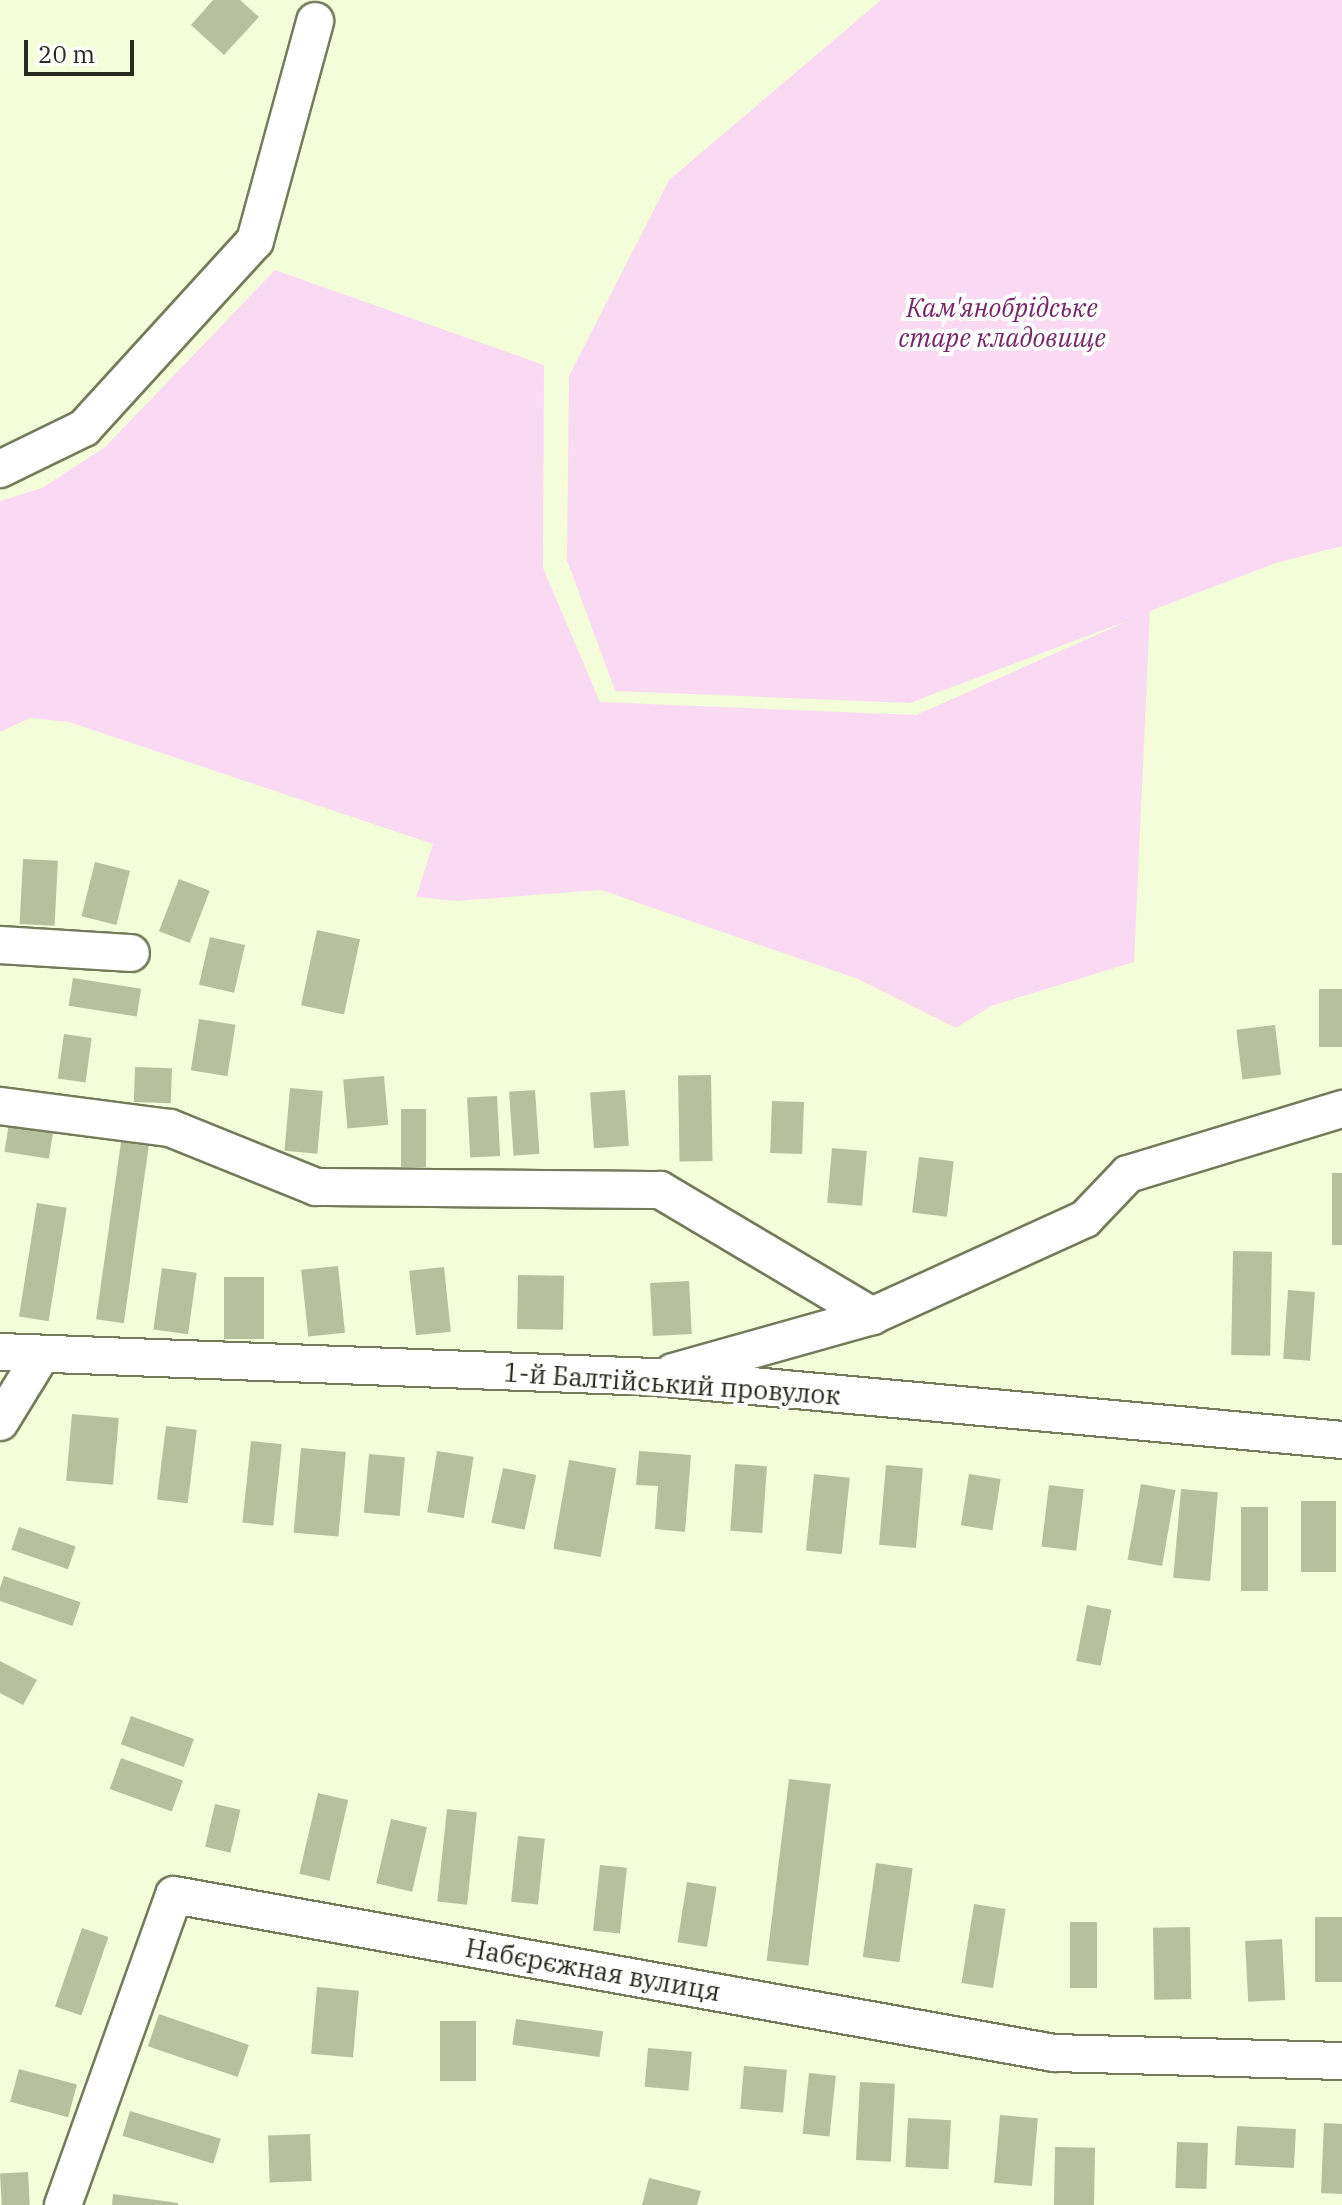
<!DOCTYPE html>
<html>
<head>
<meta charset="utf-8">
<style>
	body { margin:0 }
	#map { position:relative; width:1342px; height:2205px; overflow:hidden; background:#f4fdd9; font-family:"IBM Plex Serif",serif }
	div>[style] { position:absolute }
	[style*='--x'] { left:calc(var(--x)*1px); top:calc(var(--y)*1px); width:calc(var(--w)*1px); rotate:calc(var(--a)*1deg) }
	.green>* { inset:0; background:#fadaf2 }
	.building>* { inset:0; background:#b7c09e; transform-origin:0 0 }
	.roads { filter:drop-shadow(2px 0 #737b5b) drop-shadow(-2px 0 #737b5b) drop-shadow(0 2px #737b5b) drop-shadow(0 -2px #737b5b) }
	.minor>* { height:36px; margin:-18px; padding:0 18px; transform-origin:18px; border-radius:18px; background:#fff }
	span { translate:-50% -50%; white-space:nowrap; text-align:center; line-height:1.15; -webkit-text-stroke:8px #fff; paint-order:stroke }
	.park-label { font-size:26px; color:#75276a; font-style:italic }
	.street-label { font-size:26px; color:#282b1d }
	.scale { position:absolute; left:24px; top:40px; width:110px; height:36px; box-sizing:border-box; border:4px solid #282b1d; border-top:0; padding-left:10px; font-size:24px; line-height:28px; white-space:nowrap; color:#282b1d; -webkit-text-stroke:6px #fff; paint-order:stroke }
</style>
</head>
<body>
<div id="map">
	<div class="green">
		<div style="clip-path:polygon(881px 0,1342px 0,1342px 546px,1276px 563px,1150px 611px,1134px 962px,991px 1006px,956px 1028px,858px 979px,601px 890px,457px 901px,416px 897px,433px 844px,69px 722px,30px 718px,0 732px,0 501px,42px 488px,105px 447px,275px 270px,544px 365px,543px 568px,600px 702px,916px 715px,1130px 620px,910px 703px,615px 691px,567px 560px,569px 376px,669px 180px)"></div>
	</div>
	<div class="building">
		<div style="clip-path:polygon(213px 0,240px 0,259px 17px,224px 55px,191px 25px)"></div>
		<div style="left:23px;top:859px;width:35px;height:65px;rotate:3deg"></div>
		<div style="left:95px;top:862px;width:36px;height:56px;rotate:14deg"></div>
		<div style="left:179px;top:879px;width:33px;height:56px;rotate:21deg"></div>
		<div style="left:317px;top:930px;width:44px;height:77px;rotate:12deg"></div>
		<div style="left:210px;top:937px;width:36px;height:49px;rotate:13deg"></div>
		<div style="left:73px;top:978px;width:69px;height:28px;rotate:9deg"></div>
		<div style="left:1342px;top:989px;width:58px;height:23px;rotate:90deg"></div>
		<div style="left:199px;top:1019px;width:37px;height:52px;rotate:9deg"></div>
		<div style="left:1275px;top:1025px;width:50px;height:39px;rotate:83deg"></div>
		<div style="left:64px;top:1034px;width:28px;height:45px;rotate:8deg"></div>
		<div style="left:135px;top:1067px;width:37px;height:35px;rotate:2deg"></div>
		<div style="left:711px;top:1075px;width:86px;height:33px;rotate:89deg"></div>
		<div style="left:384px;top:1076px;width:49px;height:41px;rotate:85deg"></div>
		<div style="left:290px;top:1088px;width:33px;height:63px;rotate:5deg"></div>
		<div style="left:535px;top:1090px;width:64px;height:26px;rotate:86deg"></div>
		<div style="left:625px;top:1090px;width:56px;height:35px;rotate:86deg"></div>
		<div style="left:497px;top:1096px;width:60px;height:30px;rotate:87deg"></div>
		<div style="left:772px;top:1101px;width:32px;height:52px;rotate:2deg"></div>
		<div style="left:401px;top:1109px;width:25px;height:58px"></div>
		<div style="left:9px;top:1123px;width:45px;height:29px;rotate:9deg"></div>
		<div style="left:121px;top:1142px;width:28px;height:179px;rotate:8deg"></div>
		<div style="left:832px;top:1148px;width:35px;height:55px;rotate:5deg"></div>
		<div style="left:919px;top:1157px;width:35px;height:56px;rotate:7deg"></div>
		<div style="left:1332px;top:1173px;width:10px;height:72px"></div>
		<div style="left:37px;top:1203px;width:30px;height:115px;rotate:9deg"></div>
		<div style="left:1233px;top:1251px;width:39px;height:104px;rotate:1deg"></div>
		<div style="left:338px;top:1266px;width:67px;height:37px;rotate:84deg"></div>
		<div style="left:444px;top:1267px;width:65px;height:35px;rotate:84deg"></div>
		<div style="left:162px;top:1268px;width:35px;height:62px;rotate:8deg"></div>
		<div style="left:518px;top:1275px;width:46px;height:54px;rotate:1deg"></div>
		<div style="left:264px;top:1277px;width:62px;height:40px;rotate:90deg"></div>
		<div style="left:689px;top:1281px;width:53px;height:39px;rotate:87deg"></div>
		<div style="left:1288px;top:1290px;width:27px;height:69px;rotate:4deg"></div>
		<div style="left:72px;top:1414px;width:47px;height:67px;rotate:5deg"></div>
		<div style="left:166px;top:1426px;width:31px;height:74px;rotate:7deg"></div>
		<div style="left:251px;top:1441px;width:31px;height:82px;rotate:6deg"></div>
		<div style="left:301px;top:1448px;width:45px;height:85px;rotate:5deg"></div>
		<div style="left:437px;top:1451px;width:37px;height:62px;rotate:9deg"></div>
		<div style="clip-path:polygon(639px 1451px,691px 1455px,685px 1532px,655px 1529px,658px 1486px,636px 1485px)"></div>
		<div style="left:369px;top:1454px;width:36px;height:59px;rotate:5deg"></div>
		<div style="left:569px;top:1460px;width:48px;height:90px;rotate:10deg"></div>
		<div style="left:735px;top:1464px;width:32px;height:67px;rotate:4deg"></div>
		<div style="left:886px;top:1465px;width:37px;height:80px;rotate:5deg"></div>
		<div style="left:503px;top:1468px;width:34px;height:56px;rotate:12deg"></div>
		<div style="left:814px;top:1474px;width:36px;height:77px;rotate:6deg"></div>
		<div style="left:969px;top:1474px;width:32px;height:52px;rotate:9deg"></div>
		<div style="left:1141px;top:1484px;width:35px;height:77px;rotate:10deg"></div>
		<div style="left:1049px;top:1485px;width:35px;height:62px;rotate:7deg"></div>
		<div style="left:1181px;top:1489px;width:37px;height:89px;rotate:5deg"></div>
		<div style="left:1301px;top:1501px;width:35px;height:71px"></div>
		<div style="left:1241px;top:1507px;width:27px;height:84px"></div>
		<div style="left:19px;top:1527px;width:60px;height:24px;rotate:19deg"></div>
		<div style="left:4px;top:1576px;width:81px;height:25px;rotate:19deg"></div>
		<div style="left:1087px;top:1605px;width:25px;height:57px;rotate:11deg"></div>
		<div style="clip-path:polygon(0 1661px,37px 1680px,23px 1705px,0 1693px)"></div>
		<div style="left:131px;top:1716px;width:67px;height:30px;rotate:20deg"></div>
		<div style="left:121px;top:1758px;width:66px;height:33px;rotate:20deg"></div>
		<div style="left:789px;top:1779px;width:42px;height:183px;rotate:7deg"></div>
		<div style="left:318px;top:1793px;width:31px;height:83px;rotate:13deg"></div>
		<div style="left:215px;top:1804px;width:26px;height:44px;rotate:13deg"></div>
		<div style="left:447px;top:1809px;width:30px;height:93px;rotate:6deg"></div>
		<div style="left:391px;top:1819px;width:37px;height:66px;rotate:13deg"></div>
		<div style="left:518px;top:1836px;width:27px;height:66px;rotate:6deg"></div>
		<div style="left:876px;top:1863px;width:37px;height:95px;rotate:8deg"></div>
		<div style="left:600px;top:1865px;width:27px;height:66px;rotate:6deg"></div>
		<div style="left:687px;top:1882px;width:30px;height:61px;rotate:9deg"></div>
		<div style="left:974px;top:1904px;width:32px;height:80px;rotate:9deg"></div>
		<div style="left:1315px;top:1917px;width:27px;height:65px"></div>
		<div style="left:1070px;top:1922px;width:27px;height:66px"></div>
		<div style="left:1190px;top:1927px;width:72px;height:37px;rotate:89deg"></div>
		<div style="left:82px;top:1928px;width:28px;height:83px;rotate:19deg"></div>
		<div style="left:1282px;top:1939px;width:61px;height:37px;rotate:87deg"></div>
		<div style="left:317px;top:1987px;width:42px;height:67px;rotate:5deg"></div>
		<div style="left:159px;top:2014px;width:95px;height:34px;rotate:19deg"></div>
		<div style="left:516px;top:2019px;width:88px;height:26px;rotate:8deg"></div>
		<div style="left:440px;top:2021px;width:36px;height:60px"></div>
		<div style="left:648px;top:2048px;width:44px;height:39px;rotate:5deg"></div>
		<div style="left:744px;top:2066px;width:43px;height:43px;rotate:5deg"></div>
		<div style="left:19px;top:2069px;width:60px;height:34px;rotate:15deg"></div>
		<div style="left:809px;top:2073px;width:27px;height:61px;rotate:6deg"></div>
		<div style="left:860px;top:2082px;width:35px;height:78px;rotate:3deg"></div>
		<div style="left:130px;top:2111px;width:95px;height:26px;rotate:17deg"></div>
		<div style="left:1000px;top:2115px;width:38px;height:68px;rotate:5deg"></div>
		<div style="left:908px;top:2118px;width:43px;height:49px;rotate:3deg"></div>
		<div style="clip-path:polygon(1324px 2123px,1342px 2124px,1342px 2194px,1321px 2193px)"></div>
		<div style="left:1237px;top:2126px;width:59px;height:39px;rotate:3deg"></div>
		<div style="left:310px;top:2134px;width:47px;height:42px;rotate:88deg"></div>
		<div style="left:1177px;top:2142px;width:31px;height:46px;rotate:2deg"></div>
		<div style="left:1055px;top:2147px;width:40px;height:58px;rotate:1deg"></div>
		<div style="left:28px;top:2172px;width:33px;height:28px;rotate:87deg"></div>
		<div style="clip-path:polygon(649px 2178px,701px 2191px,697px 2205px,642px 2205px)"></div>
		<div style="clip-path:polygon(113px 2194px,178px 2203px,178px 2205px,112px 2205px)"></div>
	</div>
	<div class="roads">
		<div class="minor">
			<div style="--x:0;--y:469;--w:93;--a:-26"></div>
			<div style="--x:84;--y:428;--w:253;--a:-47.6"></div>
			<div style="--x:255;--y:241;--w:228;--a:-74.7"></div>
			<div style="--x:0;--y:945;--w:131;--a:3.5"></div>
			<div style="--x:0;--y:1106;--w:171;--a:7.4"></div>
			<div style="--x:170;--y:1128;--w:157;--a:22"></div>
			<div style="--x:316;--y:1187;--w:344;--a:0.5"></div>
			<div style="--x:660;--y:1190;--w:247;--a:30.7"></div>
			<div style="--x:0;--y:1352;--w:654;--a:2.19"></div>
			<div style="--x:654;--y:1377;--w:691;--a:5.23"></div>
			<div style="--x:673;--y:1372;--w:207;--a:-15.7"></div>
			<div style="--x:872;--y:1316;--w:234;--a:-24.5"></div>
			<div style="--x:1085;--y:1219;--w:62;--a:-46.3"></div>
			<div style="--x:1128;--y:1174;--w:224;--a:-16.9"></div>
			<div style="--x:0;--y:1422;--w:76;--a:-58.4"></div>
			<div style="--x:63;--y:2205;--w:329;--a:-70.3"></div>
			<div style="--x:174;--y:1895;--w:894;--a:10.18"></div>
			<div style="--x:1054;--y:2053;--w:288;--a:1.6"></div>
		</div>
	</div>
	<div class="park-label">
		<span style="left:1002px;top:323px">Кам'янобрідське<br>старе кладовище</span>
	</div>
	<div class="street-label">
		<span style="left:672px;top:1384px;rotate:4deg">1-й Балтійський провулок</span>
		<span style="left:593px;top:1970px;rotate:10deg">Набєрєжная вулиця</span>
	</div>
	<div class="scale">20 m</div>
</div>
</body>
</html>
